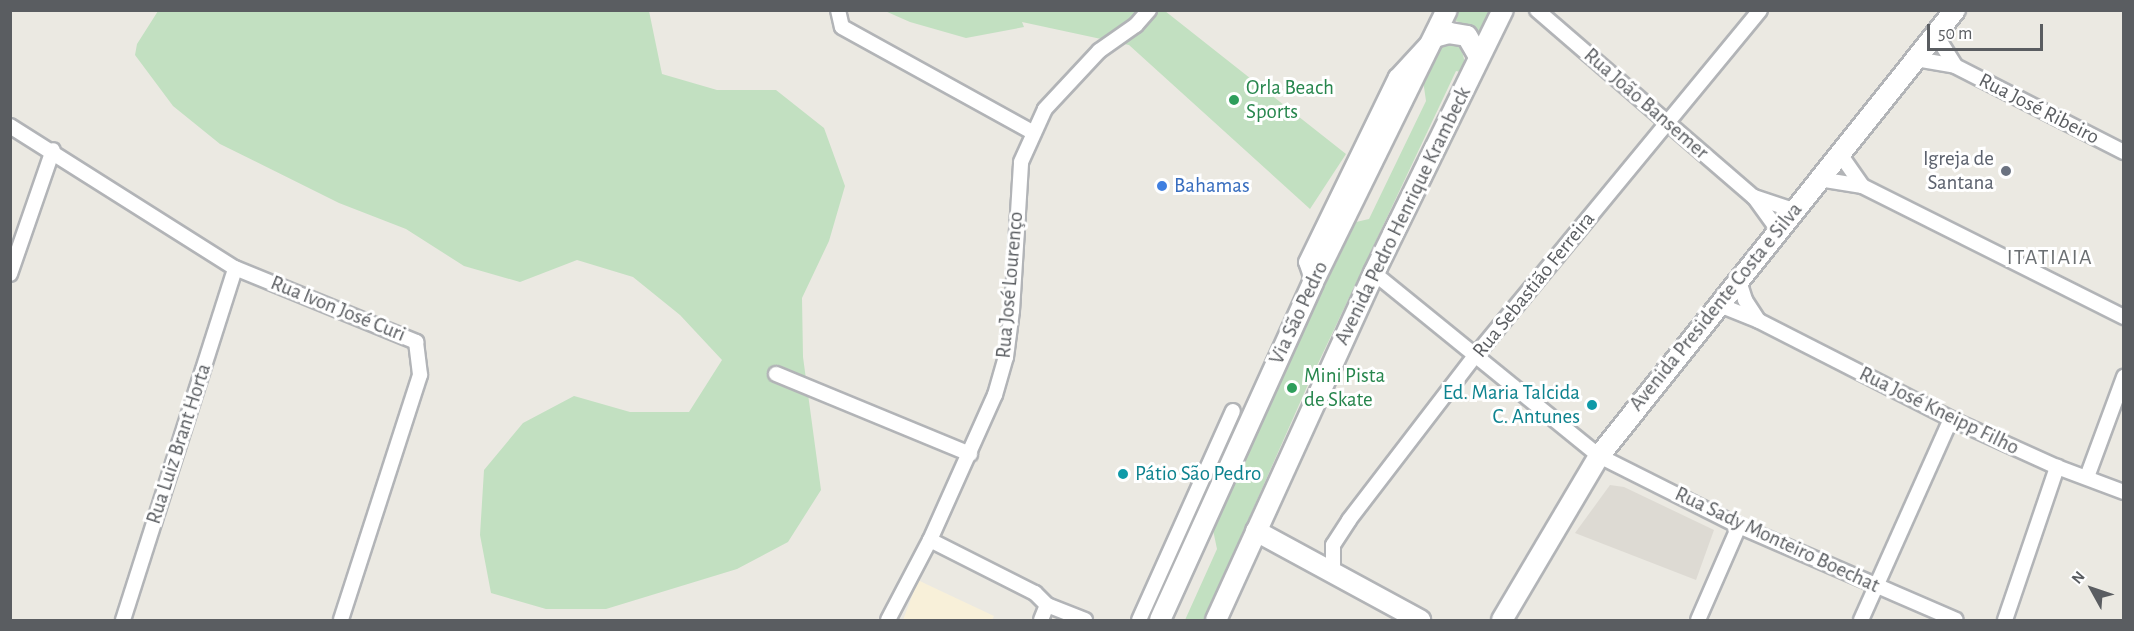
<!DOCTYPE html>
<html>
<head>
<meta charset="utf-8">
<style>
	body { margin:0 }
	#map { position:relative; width:2134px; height:631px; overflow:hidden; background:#ebe9e2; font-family:"Alegreya Sans",sans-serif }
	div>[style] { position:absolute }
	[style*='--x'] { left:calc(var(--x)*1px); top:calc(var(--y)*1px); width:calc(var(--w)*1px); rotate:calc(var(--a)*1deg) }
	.commercial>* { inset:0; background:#f8f0d9 }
	.education>* { inset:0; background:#dddad3 }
	.green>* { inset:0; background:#c2e0c1 }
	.roads { filter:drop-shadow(2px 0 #b2b4b7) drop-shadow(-2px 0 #b2b4b7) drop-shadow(0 2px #b2b4b7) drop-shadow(0 -2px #b2b4b7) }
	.street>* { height:14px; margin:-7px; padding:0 7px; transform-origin:7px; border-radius:7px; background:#fff }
	.secondary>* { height:20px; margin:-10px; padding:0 10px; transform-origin:10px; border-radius:10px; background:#fff }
	.dots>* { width:16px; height:16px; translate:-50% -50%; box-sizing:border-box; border:3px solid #fff; border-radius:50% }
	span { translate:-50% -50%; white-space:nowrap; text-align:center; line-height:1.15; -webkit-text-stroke:6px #fff; paint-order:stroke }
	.leisure-label { font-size:21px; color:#27864d }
	.left { translate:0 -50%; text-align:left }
	.street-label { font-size:21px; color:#5a5d61 }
	.worship-label { font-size:21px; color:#5b616d }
	.right { translate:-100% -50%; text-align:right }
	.shop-label { font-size:21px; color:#366cbe }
	.culture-label { font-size:21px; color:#0d838f }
	.neighbourhood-label { font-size:22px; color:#6b6f72; letter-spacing:1.5px }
	.frame { position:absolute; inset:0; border:12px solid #5a5d61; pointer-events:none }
	.north { position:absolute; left:2062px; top:559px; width:60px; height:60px; -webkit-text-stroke:4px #fff; paint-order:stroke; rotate:310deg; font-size:16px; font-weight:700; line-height:24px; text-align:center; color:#5a5d61 }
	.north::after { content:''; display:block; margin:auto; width:21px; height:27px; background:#5a5d61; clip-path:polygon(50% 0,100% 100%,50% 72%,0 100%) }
	.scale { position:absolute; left:1927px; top:24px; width:116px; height:27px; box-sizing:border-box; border:3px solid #5a5d61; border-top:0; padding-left:8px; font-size:18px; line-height:21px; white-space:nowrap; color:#5a5d61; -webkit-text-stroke:4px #fff; paint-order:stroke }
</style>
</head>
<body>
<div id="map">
	<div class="commercial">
		<div style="clip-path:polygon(918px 580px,926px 584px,994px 616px,992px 620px,903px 620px)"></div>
	</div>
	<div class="education">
		<div style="clip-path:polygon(1610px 485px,1624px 487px,1714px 530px,1696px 580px,1575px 533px)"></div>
	</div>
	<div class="green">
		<div style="clip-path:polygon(158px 11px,649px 11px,662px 74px,717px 90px,776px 90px,824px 128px,845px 186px,829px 241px,802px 298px,803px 357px,821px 490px,788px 542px,737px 569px,606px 609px,546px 609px,491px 593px,480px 535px,484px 470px,523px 423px,574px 396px,630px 412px,689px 412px,722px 360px,680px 315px,633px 277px,577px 260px,520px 282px,464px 266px,406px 229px,339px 203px,220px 144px,173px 106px,135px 55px,137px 44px)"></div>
		<div style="clip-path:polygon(885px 11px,1165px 11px,1346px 154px,1310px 209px,1129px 45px,1022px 22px,1024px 27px,966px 38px,910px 22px)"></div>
		<div style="clip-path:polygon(1456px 11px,1491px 11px,1481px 32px,1452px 19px)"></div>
		<div style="clip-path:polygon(1448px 43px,1458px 45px,1462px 51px,1465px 63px,1461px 72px,1456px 71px,1306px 389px,1204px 620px,1185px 620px,1217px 549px,1213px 530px,1278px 382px,1356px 222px,1369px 219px,1426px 101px,1423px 80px,1438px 48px)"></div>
	</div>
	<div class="roads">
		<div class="street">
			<div style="--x:838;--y:10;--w:17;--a:77"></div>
			<div style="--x:842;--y:27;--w:219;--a:28.9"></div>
			<div style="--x:1537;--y:10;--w:286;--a:40.8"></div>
			<div style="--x:1754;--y:197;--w:39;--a:54"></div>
			<div style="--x:1936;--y:35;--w:36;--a:58"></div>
			<div style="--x:1916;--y:59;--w:40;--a:10"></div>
			<div style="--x:1955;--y:66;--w:190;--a:27"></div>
			<div style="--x:10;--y:126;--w:266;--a:32.3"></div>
			<div style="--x:235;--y:268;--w:196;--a:22.2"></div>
			<div style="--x:416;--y:342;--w:33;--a:83"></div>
			<div style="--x:420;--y:375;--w:257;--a:107.9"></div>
			<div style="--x:1840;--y:154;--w:39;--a:55"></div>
			<div style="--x:1819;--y:179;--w:44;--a:9.2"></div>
			<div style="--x:1862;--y:186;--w:293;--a:26.6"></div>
			<div style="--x:1754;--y:197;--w:41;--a:18.4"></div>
			<div style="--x:1374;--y:273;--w:290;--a:39.1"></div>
			<div style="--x:1599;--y:456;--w:157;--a:26.6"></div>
			<div style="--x:1739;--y:526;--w:236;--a:23.4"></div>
			<div style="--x:10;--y:274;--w:131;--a:-70.9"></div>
			<div style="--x:1738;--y:278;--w:23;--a:72"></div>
			<div style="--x:1745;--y:300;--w:24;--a:57"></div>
			<div style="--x:1313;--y:282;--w:21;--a:-109"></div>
			<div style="--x:1306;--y:262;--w:206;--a:-64.1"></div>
			<div style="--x:1396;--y:77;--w:50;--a:-47.4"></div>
			<div style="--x:1717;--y:304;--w:45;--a:22"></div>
			<div style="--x:1759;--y:321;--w:216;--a:27"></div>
			<div style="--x:1951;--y:419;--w:116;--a:24.4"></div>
			<div style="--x:2057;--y:467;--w:72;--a:20.5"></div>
			<div style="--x:776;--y:374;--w:210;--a:22.4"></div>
			<div style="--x:2087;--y:477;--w:107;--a:-69.7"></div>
			<div style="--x:930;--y:540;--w:118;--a:26.8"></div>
			<div style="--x:1035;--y:593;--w:17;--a:45"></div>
			<div style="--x:1047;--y:605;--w:16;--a:112"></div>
			<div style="--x:1333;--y:572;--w:27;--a:-90"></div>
			<div style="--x:1333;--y:545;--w:30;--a:-57"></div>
			<div style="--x:1349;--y:520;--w:207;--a:-52.5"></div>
			<div style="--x:1475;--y:356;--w:448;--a:-50.5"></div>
			<div style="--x:1047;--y:605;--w:41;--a:21.5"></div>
			<div style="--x:123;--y:620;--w:369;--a:-72.3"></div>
			<div style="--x:888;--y:620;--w:90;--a:-62.3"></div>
			<div style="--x:930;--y:540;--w:159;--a:-65.9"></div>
			<div style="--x:995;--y:395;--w:40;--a:-74"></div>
			<div style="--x:1006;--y:357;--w:46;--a:-82.6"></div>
			<div style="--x:1012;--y:311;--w:149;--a:-86.5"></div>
			<div style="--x:1021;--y:162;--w:58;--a:-65.6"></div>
			<div style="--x:1045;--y:109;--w:79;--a:-47"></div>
			<div style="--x:1099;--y:51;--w:45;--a:-35.1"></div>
			<div style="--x:1136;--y:25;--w:20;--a:-49"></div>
			<div style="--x:1139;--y:620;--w:229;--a:-65.8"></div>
			<div style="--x:1698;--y:620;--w:103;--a:-66.4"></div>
			<div style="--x:1861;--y:620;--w:220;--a:-65.9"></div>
			<div style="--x:2005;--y:620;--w:162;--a:-71.2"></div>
		</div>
		<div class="secondary">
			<div style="--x:1434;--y:37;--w:16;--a:-15"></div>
			<div style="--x:1449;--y:33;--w:18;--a:9"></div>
			<div style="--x:1467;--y:36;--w:24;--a:60"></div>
			<div style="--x:1256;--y:531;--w:187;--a:28.5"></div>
			<div style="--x:1160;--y:620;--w:371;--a:-65.6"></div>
			<div style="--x:1313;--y:282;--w:303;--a:-63.8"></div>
			<div style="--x:1216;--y:620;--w:381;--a:-65.5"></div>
			<div style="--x:1374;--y:273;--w:293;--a:-63.9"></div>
			<div style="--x:1502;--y:620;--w:191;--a:-59.4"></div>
			<div style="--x:1599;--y:456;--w:571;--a:-51.4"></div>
		</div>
	</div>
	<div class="dots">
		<div style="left:1234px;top:100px;background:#2e9e5b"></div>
		<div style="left:2006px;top:171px;background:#6b7280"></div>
		<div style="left:1162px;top:186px;background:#3f7fe0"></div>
		<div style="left:1292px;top:388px;background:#2e9e5b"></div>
		<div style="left:1592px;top:405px;background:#0f9aa8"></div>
		<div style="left:1123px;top:474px;background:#0f9aa8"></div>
	</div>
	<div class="leisure-label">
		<span class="left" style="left:1246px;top:100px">Orla Beach<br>Sports</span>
		<span class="left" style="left:1304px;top:388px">Mini Pista<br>de Skate</span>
	</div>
	<div class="street-label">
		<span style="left:1646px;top:104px;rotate:41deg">Rua João Bansemer</span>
		<span style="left:2039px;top:109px;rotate:27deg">Rua José Ribeiro</span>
		<span style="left:1403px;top:216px;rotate:-64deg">Avenida Pedro Henrique Krambeck</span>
		<span style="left:1010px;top:285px;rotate:-85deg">Rua José Lourenço</span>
		<span style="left:1534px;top:285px;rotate:-51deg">Rua Sebastião Ferreira</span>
		<span style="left:1716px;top:307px;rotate:-51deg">Avenida Presidente Costa e Silva</span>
		<span style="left:338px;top:309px;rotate:22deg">Rua Ivon José Curi</span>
		<span style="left:1299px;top:313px;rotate:-65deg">Via São Pedro</span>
		<span style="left:1939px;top:411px;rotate:26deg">Rua José Kneipp Filho</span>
		<span style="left:179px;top:444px;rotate:-72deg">Rua Luiz Brant Horta</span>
		<span style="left:1777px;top:540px;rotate:25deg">Rua Sady Monteiro Boechat</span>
	</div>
	<div class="worship-label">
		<span class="right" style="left:1994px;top:171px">Igreja de<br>Santana</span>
	</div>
	<div class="shop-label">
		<span class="left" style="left:1174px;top:186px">Bahamas</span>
	</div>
	<div class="culture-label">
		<span class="right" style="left:1580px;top:405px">Ed. Maria Talcida<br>C. Antunes</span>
		<span class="left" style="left:1135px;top:474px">Pátio São Pedro</span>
	</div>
	<div class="neighbourhood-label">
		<span style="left:2050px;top:258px">ITATIAIA</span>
	</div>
	<div class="frame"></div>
	<div class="north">N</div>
	<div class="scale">50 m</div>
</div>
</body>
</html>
